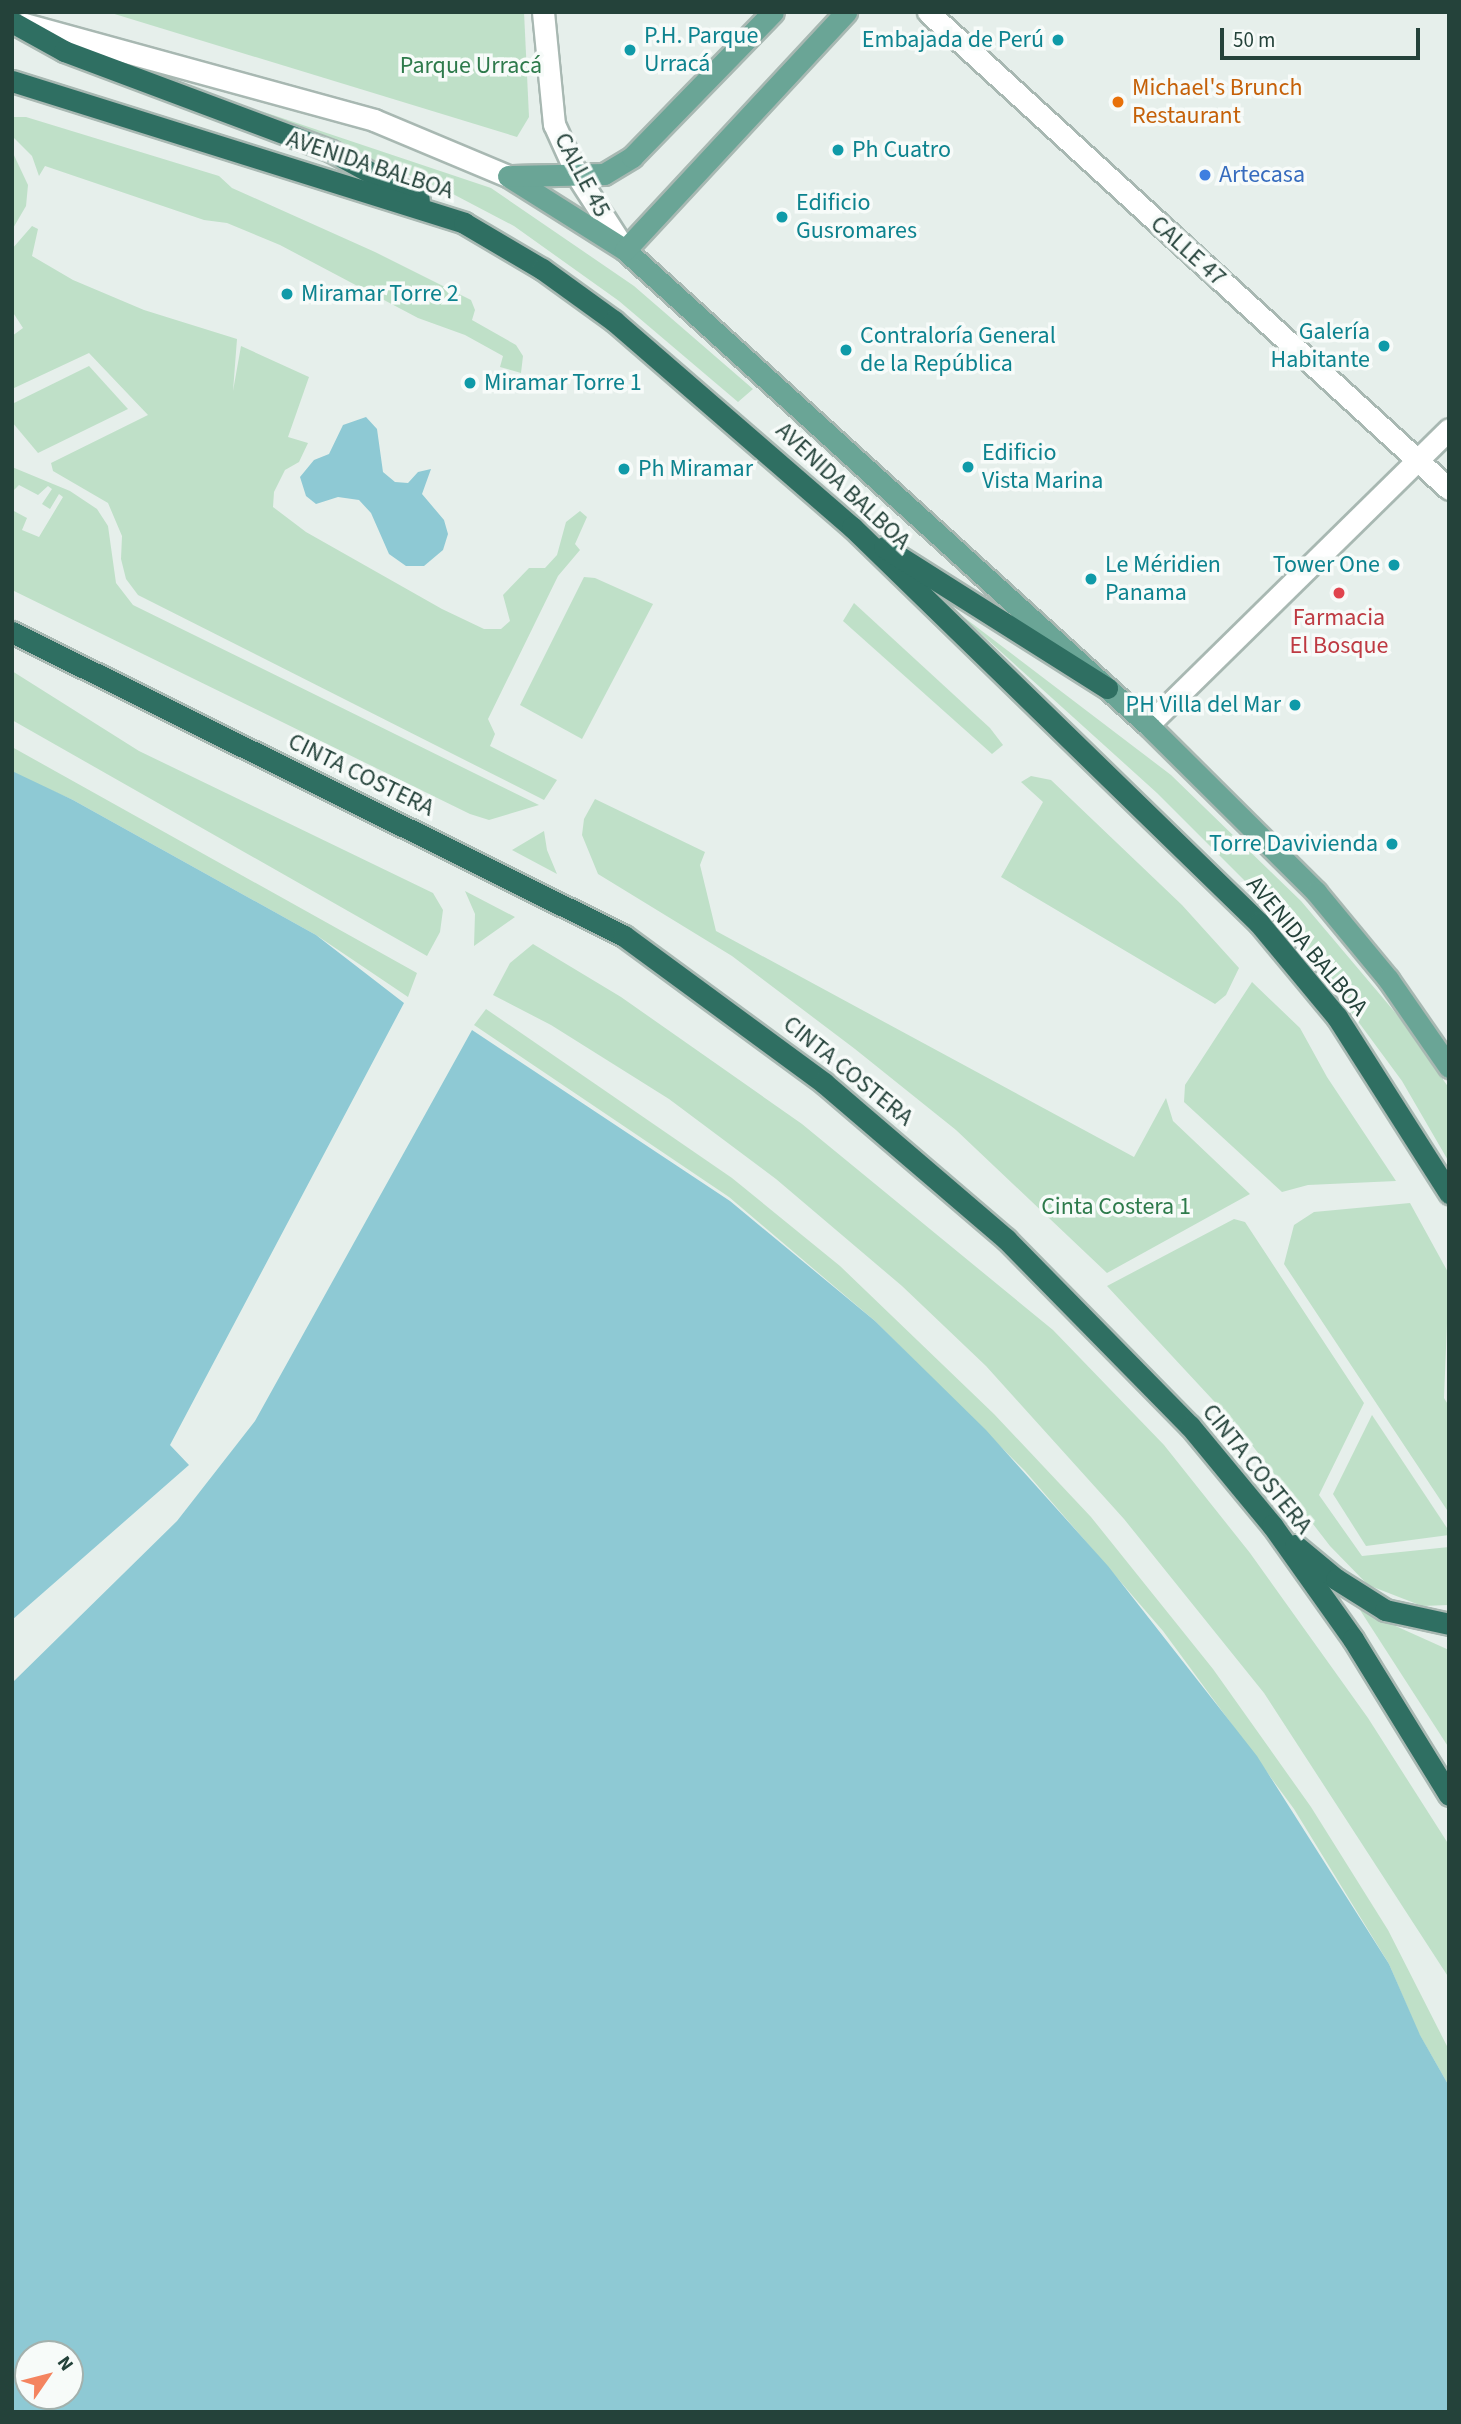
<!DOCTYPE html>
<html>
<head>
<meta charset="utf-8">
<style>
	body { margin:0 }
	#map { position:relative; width:1461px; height:2424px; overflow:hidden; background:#e6efeb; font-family:"Source Sans 3",sans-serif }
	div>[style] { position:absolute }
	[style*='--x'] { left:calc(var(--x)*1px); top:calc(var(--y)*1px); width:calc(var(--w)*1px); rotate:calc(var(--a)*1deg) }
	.green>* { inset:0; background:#bfe0c8 }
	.water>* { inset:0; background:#8ec9d4 }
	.roads { filter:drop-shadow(2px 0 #a8b8b2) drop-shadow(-2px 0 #a8b8b2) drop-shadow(0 2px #a8b8b2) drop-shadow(0 -2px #a8b8b2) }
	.street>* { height:21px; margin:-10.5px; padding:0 10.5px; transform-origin:10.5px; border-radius:10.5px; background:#fff }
	.secondary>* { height:21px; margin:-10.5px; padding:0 10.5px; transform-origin:10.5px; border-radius:10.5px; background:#fff }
	.primary>* { height:21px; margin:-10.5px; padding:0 10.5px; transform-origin:10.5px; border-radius:10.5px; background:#6aa596 }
	.highway>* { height:21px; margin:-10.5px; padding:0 10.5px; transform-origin:10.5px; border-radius:10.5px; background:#2f6f62 }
	.dots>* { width:19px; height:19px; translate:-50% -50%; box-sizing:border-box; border:4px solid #f7fbf9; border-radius:50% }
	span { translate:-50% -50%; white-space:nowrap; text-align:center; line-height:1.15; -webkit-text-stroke:7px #f7fbf9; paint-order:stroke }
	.culture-label { font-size:24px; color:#0d838f }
	.left { translate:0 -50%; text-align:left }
	.right { translate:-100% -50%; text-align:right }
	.park-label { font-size:24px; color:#2d7a4b }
	.food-label { font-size:24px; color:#c56008 }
	.street-label { font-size:24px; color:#24423a }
	.shop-label { font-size:24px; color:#366cbe }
	.health-label { font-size:24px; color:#be3a42 }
	.frame { position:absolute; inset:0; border:14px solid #24423a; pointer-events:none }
	.north { position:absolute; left:14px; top:2340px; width:70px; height:70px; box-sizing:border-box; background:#f7fbf9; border:2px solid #a3b1ad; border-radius:50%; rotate:55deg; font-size:19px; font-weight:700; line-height:28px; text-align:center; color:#24423a }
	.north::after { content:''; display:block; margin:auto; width:24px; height:32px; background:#f4845f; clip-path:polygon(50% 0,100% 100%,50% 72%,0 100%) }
	.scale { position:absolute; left:1220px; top:28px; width:200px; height:32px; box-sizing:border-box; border:4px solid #24423a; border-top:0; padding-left:9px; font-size:21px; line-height:24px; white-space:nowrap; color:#24423a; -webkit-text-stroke:5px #f7fbf9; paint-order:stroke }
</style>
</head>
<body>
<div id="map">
	<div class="green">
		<div style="clip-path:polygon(108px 12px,524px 12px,529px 117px,517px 137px)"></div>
		<div style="clip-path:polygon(261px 111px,491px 188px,634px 286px,753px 389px,738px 402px,619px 301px,514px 226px,451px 193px)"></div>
		<div style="clip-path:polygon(12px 117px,26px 117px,219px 176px,232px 188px,375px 252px,471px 300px,475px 310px,472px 320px,516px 345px,523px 356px,521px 373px,500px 367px,503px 356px,465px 335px,418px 318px,280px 245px,227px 223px,204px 220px,45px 166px,39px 176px,32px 156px,12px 136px)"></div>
		<div style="clip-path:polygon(12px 151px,28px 185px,26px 206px,12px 230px)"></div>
		<div style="clip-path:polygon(32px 226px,38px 229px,32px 256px,73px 280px,144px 310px,237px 339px,233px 391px,241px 346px,309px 377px,288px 437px,308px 443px,299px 462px,285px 470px,274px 492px,273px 507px,306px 532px,442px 609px,484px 629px,501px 629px,510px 621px,503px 595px,529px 568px,545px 568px,557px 555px,566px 522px,580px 511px,587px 517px,575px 544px,580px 550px,558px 576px,488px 719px,495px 734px,490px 746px,557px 780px,544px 800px,138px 595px,126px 579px,121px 559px,122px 536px,108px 503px,53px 471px,51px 463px,148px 415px,89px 353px,12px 389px,12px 336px,23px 328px,12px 311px,12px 249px)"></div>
		<div style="clip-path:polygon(89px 366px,128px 409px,38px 453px,12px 422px,12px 404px)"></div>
		<div style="clip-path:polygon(12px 467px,70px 491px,97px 509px,108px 526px,116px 583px,133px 605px,539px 805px,489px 820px,470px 814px,12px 590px,12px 510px,27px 518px,22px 530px,39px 537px,63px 497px,59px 494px,50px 509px,42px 504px,52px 489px,48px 486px,38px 495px,19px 485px,12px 492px)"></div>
		<div style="clip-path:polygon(584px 577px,595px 578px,653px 604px,582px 739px,520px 705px)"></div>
		<div style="clip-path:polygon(854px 603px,990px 728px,1003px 745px,992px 754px,843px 621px)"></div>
		<div style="clip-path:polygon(957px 612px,1171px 775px,1301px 901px,1399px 1017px,1449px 1088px,1449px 1162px,1402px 1081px,1281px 917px,1157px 793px)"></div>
		<div style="clip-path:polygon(12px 671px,139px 751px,433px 893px,443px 910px,440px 932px,427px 956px,12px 720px)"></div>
		<div style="clip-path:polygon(12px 747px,417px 973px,408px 997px,316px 935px,73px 800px,12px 773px)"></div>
		<div style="clip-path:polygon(1031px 776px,1051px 780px,1182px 905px,1239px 968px,1226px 995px,1215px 1004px,1001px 877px,1043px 802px,1021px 782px)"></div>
		<div style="clip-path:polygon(595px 799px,705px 852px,700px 865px,716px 931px,1134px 1157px,1166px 1098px,1173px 1121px,1250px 1194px,1107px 1273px,956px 1130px,855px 1049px,732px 956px,598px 874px,582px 835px,584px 819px)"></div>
		<div style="clip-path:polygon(544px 831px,547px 850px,557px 874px,512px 850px)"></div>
		<div style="clip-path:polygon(465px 891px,515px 917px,474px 946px,475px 914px)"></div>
		<div style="clip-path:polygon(533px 944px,621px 997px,802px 1124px,1053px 1330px,1164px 1445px,1250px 1553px,1368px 1718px,1449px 1845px,1449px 1978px,1264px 1693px,1124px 1519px,986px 1366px,902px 1286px,776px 1179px,669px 1099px,551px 1025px,493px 995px,510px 963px)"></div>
		<div style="clip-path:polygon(1252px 982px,1300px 1028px,1327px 1077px,1396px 1181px,1308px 1185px,1282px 1192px,1184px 1102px,1185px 1085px)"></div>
		<div style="clip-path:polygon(486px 1009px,732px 1178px,840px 1266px,994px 1414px,1091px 1517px,1213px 1669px,1311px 1807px,1388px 1930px,1449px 2050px,1449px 2086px,1418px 2032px,1389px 1964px,1294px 1809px,1163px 1631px,1025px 1471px,875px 1321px,729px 1197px,474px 1025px)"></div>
		<div style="clip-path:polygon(1410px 1203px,1449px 1274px,1444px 1398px,1449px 1406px,1449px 1513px,1284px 1264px,1294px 1225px,1314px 1212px)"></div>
		<div style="clip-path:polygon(1234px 1219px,1245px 1222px,1364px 1403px,1319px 1495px,1362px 1556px,1449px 1547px,1449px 1605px,1422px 1606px,1368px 1585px,1330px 1546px,1238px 1427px,1107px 1286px)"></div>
		<div style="clip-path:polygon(1372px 1415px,1449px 1531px,1449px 1535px,1366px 1546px,1333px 1494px)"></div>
		<div style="clip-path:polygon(1360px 1610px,1449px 1650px,1449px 1748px)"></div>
	</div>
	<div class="water">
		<div style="clip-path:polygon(366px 417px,377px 429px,383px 472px,395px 482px,408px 483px,418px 472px,431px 469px,422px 494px,444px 520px,448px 534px,443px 550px,424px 566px,406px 566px,389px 554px,371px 513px,359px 500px,338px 497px,316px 504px,306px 496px,300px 477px,314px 460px,329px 454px,343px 425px)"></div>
		<div style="clip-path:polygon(12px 771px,73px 800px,316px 935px,404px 1003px,170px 1445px,189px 1465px,12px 1620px)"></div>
		<div style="clip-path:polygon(evenodd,472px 1030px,730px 1201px,875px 1321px,986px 1430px,1108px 1566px,1257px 1756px,1389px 1964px,1420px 2035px,1449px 2086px,1449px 2412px,12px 2412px,12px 1683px,177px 1521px,255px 1421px,472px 1030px,28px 2354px,70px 2354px,70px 2396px,28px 2396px,28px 2354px)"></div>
	</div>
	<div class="roads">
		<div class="street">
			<div style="--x:928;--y:12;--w:706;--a:42.48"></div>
			<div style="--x:1148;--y:725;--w:422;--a:-44.5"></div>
		</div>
		<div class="secondary">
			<div style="--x:543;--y:12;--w:113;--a:84.4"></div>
			<div style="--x:554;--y:124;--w:58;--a:65.6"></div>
			<div style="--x:578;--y:177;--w:87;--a:57.2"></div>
			<div style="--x:24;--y:24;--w:363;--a:15.3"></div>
			<div style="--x:374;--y:120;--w:145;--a:22.7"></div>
		</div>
		<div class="primary">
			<div style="--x:508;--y:176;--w:138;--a:32.3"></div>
			<div style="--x:625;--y:250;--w:707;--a:42.25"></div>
			<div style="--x:1148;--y:725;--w:237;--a:44.8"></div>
			<div style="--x:1316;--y:892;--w:113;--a:50.4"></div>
			<div style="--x:1388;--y:979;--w:107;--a:55.3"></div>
			<div style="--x:512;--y:176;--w:92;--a:-1.2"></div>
			<div style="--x:604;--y:174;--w:33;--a:-31"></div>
			<div style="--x:632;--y:157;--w:202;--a:-45.8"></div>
			<div style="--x:625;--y:250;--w:325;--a:-47.1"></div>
		</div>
		<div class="highway">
			<div style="--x:12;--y:22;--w:60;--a:29.1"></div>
			<div style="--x:64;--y:51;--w:285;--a:20.5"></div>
			<div style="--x:331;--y:151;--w:100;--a:28.6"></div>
			<div style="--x:12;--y:81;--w:474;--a:17.4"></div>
			<div style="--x:464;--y:223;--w:91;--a:30.5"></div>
			<div style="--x:542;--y:269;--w:89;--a:35.8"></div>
			<div style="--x:614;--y:321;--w:315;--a:40.9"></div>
			<div style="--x:852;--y:527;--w:568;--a:44.22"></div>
			<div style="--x:1259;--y:923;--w:122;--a:50.3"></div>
			<div style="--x:1337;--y:1017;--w:209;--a:57.5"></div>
			<div style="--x:884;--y:547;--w:264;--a:32.3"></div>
			<div style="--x:12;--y:632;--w:683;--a:26.42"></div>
			<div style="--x:624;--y:936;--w:248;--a:36.3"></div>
			<div style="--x:824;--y:1083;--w:240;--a:40.6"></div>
			<div style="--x:1006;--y:1239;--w:262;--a:45.5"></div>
			<div style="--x:1190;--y:1426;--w:129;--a:50.4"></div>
			<div style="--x:1272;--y:1525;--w:140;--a:54.6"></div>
			<div style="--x:1353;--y:1639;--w:183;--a:58.4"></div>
			<div style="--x:1295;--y:1545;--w:53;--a:39.7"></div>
			<div style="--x:1336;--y:1579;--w:58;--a:32.3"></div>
			<div style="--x:1385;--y:1610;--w:66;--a:12.3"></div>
		</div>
	</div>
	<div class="dots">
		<div style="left:1058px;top:40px;background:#0f9aa8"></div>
		<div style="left:630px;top:50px;background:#0f9aa8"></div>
		<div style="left:1118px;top:102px;background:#e8710a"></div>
		<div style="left:838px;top:150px;background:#0f9aa8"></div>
		<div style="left:1205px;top:175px;background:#3f7fe0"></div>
		<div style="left:782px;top:217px;background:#0f9aa8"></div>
		<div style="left:287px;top:294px;background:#0f9aa8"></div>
		<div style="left:1384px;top:346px;background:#0f9aa8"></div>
		<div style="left:846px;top:350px;background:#0f9aa8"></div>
		<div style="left:470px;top:383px;background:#0f9aa8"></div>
		<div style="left:968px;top:467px;background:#0f9aa8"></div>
		<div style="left:624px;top:469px;background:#0f9aa8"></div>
		<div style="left:1394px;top:565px;background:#0f9aa8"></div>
		<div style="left:1091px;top:579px;background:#0f9aa8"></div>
		<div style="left:1339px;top:593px;background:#e0444e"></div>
		<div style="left:1295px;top:705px;background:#0f9aa8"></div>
		<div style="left:1392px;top:844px;background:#0f9aa8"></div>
	</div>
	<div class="culture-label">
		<span class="left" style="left:644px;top:50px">P.H. Parque<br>Urracá</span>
		<span class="right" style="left:1044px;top:40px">Embajada de Perú</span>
		<span class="left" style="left:852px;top:150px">Ph Cuatro</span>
		<span class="left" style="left:796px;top:217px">Edificio<br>Gusromares</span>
		<span class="left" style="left:301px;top:294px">Miramar Torre 2</span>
		<span class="right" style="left:1370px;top:346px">Galería<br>Habitante</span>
		<span class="left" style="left:860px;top:350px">Contraloría General<br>de la República</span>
		<span class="left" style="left:484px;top:383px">Miramar Torre 1</span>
		<span class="left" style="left:982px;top:467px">Edificio<br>Vista Marina</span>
		<span class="left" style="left:638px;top:469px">Ph Miramar</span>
		<span class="left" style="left:1105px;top:579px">Le Méridien<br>Panama</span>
		<span class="right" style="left:1380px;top:565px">Tower One</span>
		<span class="right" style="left:1281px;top:705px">PH Villa del Mar</span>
		<span class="right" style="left:1378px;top:844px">Torre Davivienda</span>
	</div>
	<div class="park-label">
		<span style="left:471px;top:66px">Parque Urracá</span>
		<span style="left:1116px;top:1207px">Cinta Costera 1</span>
	</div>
	<div class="food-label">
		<span class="left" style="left:1132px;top:102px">Michael's Brunch<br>Restaurant</span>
	</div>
	<div class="street-label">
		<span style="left:370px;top:165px;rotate:18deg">AVENIDA BALBOA</span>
		<span style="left:582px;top:175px;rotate:62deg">CALLE 45</span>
		<span style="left:1188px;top:251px;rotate:42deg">CALLE 47</span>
		<span style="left:843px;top:486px;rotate:43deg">AVENIDA BALBOA</span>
		<span style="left:361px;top:775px;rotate:26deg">CINTA COSTERA</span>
		<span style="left:1307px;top:946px;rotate:50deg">AVENIDA BALBOA</span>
		<span style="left:848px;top:1071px;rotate:39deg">CINTA COSTERA</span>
		<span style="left:1257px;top:1469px;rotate:51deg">CINTA COSTERA</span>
	</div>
	<div class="shop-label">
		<span class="left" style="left:1219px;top:175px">Artecasa</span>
	</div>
	<div class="health-label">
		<span style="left:1339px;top:632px">Farmacia<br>El Bosque</span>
	</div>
	<div class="frame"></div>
	<div class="north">N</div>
	<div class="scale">50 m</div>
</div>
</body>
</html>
